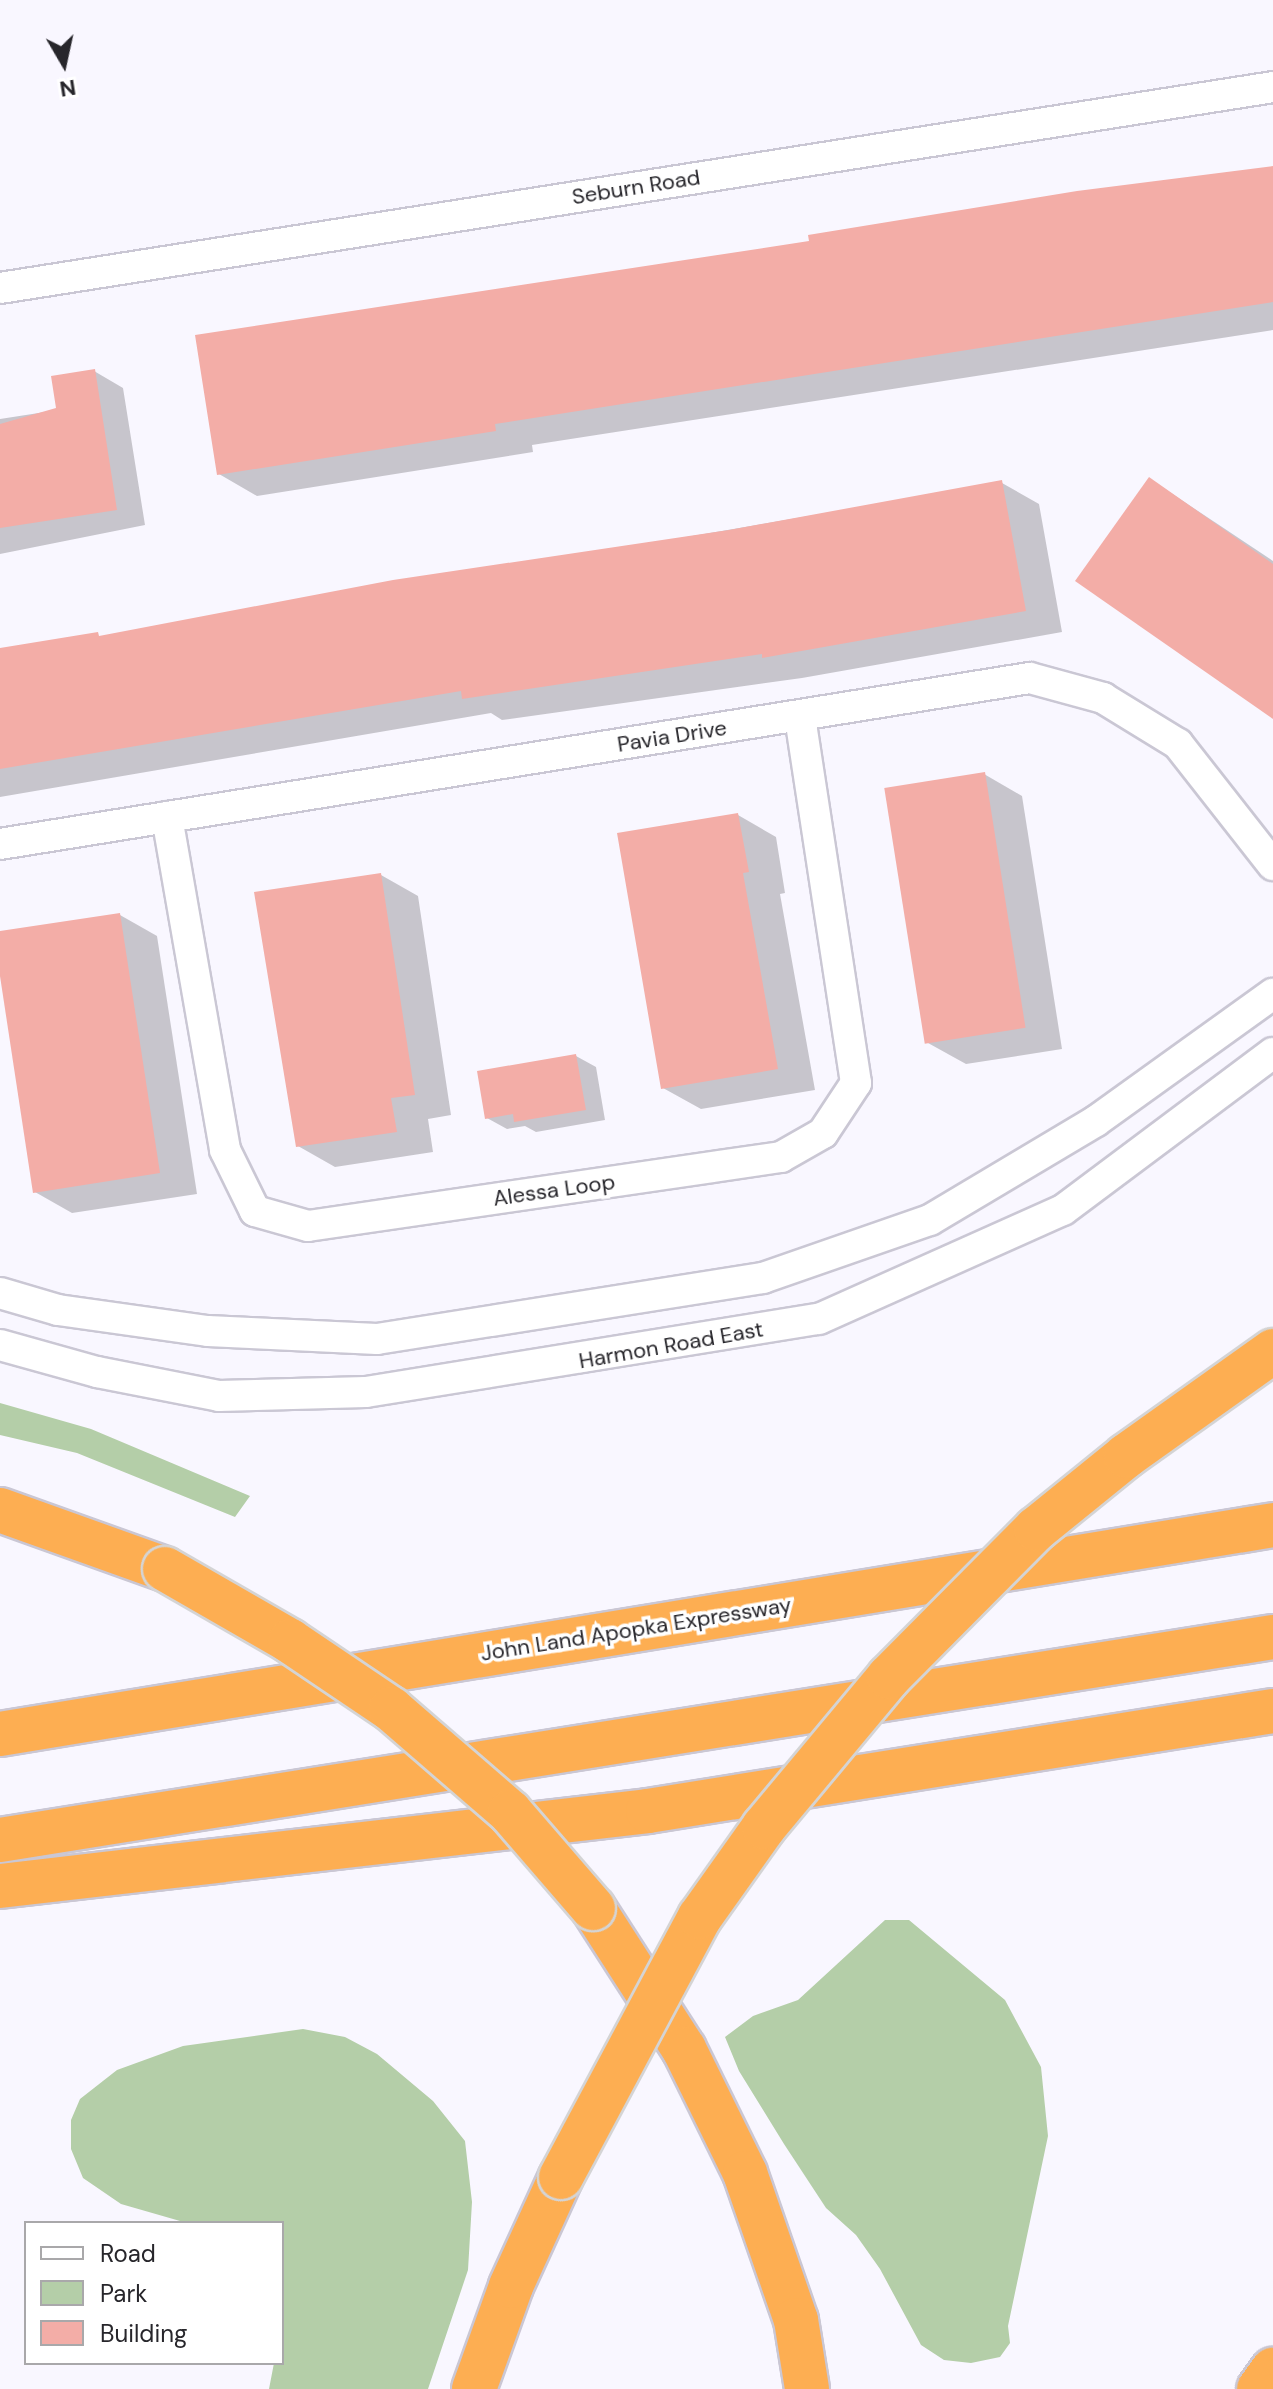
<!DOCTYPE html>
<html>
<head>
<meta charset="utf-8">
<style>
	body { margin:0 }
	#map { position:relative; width:1273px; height:2389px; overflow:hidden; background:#f9f7ff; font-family:"DM Sans",sans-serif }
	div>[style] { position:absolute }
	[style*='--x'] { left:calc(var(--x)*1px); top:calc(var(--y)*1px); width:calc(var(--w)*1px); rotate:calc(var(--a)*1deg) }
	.green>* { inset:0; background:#b4cea8 }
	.shadow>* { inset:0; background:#0003 }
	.building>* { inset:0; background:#f3ada7; transform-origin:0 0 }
	.roads { filter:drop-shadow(2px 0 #cac7d4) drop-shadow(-2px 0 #cac7d4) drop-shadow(0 2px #cac7d4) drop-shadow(0 -2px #cac7d4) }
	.minor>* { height:30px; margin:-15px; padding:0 15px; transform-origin:15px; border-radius:15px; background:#fff }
	.motorway>* { height:44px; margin:-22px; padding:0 22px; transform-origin:22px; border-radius:22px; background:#fdae52 }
	.bridges { filter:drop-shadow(2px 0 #d4d4d5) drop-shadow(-2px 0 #d4d4d5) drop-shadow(0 2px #d4d4d5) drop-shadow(0 -2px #d4d4d5) }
	.motorway-bridge>* { height:44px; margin:-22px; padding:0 22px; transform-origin:22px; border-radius:22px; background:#fdae52 }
	span { translate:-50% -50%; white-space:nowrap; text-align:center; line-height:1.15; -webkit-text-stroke:7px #fff; paint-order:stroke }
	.street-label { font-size:22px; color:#27262b }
	.legend { position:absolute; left:24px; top:2221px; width:260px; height:144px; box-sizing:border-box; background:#fff; border:2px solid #a9a8aa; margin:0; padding:10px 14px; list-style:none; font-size:24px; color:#27262b }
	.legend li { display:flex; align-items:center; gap:16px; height:40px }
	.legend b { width:40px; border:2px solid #a9a8aa }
	.north { position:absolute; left:24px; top:24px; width:80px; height:80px; -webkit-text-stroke:6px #fff; paint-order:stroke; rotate:171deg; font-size:22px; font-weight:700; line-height:32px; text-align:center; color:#27262b }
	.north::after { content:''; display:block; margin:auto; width:28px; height:36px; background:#27262b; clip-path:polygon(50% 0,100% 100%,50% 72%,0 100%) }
</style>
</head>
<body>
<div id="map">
	<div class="green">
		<div style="clip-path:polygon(0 1403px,91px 1429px,250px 1496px,235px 1517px,77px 1453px,0 1435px)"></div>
		<div style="clip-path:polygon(885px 1920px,909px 1920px,1005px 2000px,1041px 2067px,1048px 2136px,1008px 2326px,1010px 2343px,1000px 2357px,971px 2363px,944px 2360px,921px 2345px,880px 2269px,856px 2235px,826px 2208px,784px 2144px,739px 2071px,725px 2037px,753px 2016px,798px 2000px)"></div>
		<div style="clip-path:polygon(303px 2029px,345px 2037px,377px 2054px,433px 2101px,465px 2141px,472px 2202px,468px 2270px,428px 2389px,269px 2389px,274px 2363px,282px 2363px,282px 2223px,187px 2223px,121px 2204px,83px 2178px,71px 2149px,71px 2120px,80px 2099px,117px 2070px,183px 2046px)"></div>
	</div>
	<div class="shadow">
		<div style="clip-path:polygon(1273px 167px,1273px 330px,532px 445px,533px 452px,257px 496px,219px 474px,812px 242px)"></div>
		<div style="clip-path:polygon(94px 371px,123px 388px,145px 525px,0 554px,0 419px,58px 410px)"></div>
		<div style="clip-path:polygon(1150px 479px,1273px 561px,1273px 717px)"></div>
		<div style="clip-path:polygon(1002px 483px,1039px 504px,1062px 632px,802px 678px,502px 720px,491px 713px,0 797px,0 650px,103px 637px)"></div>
		<div style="clip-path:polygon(984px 774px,1022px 796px,1062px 1049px,966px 1064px,928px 1043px)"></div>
		<div style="clip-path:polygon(738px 815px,776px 837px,785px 893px,780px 894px,815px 1090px,701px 1109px,663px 1088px)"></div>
		<div style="clip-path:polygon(381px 875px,418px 896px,451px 1115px,428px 1119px,433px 1152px,335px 1167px,298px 1146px)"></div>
		<div style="clip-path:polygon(120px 915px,157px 936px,197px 1194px,72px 1213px,35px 1192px,0 933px)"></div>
		<div style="clip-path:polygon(576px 1056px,596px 1067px,605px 1120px,536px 1132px,525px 1126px,507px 1129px,487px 1118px)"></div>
	</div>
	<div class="building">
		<div style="clip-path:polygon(1273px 166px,1273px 302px,495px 424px,496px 431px,217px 475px,195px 335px,809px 241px,808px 235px,1077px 191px)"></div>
		<div style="clip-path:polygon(95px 369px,117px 510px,0 528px,0 424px,56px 408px,51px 376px)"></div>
		<div style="clip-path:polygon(1149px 477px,1273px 564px,1273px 719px,1075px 581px)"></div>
		<div style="clip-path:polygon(1002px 480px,1026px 611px,762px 658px,762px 654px,462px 699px,461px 691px,0 769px,0 648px,98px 632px,99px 636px,393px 580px,729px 530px)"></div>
		<div style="left:985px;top:772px;width:259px;height:102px;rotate:81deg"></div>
		<div style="clip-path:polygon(738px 813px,749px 872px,743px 873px,778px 1069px,661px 1089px,617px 833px)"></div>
		<div style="clip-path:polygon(381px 873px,415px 1095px,391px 1098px,397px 1132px,296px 1147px,254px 892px)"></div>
		<div style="clip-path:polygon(120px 913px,160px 1173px,33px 1193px,0 976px,0 931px)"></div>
		<div style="clip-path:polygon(576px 1054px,586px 1110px,514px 1122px,513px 1114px,485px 1119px,477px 1071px)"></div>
	</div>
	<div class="roads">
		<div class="minor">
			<div style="--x:0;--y:288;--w:1289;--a:-8.97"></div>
			<div style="--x:167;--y:817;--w:338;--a:80.1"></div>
			<div style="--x:225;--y:1150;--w:68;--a:63.8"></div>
			<div style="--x:255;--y:1211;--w:55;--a:15.8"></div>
			<div style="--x:308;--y:1226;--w:478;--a:-8.3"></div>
			<div style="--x:781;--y:1157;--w:48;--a:-29.7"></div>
			<div style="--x:823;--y:1133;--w:60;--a:-56.6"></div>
			<div style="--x:856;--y:1083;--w:372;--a:-98.7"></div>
			<div style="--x:0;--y:844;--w:1043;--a:-9.16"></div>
			<div style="--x:1030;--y:678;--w:76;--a:15.3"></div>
			<div style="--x:1103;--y:698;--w:88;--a:31.5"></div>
			<div style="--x:1178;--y:744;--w:154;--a:51.9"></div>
			<div style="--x:0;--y:1293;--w:60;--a:16.3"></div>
			<div style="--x:58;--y:1310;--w:151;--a:8"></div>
			<div style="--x:208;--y:1331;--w:169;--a:2.7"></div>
			<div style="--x:377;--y:1339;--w:391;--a:-9"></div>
			<div style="--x:763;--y:1278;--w:177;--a:-19.2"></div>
			<div style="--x:930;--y:1220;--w:193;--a:-30.8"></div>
			<div style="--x:1096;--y:1121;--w:218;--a:-35.7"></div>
			<div style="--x:0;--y:1345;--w:101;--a:15.6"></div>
			<div style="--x:97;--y:1372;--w:124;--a:11.1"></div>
			<div style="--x:219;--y:1396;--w:147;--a:-1.6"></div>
			<div style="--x:366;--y:1392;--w:459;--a:-9.2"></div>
			<div style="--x:819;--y:1319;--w:267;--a:-24.1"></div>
			<div style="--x:1063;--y:1210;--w:262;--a:-36.8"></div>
		</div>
		<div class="motorway">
			<div style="--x:0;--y:1510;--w:175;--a:19.7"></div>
			<div style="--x:0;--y:1734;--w:1290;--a:-9.32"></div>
			<div style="--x:0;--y:1840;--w:1289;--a:-9.06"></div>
			<div style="--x:0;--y:1886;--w:652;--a:-6.6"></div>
			<div style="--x:648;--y:1811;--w:633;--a:-9.09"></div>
			<div style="--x:593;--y:1908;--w:168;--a:57.2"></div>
			<div style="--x:684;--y:2049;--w:138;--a:63.8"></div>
			<div style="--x:745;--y:2173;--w:156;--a:70.9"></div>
			<div style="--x:796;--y:2320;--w:70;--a:80.9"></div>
			<div style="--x:474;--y:2389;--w:109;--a:-70.2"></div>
			<div style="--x:511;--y:2286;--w:120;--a:-65.4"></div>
			<div style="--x:1259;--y:2389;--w:24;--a:-54"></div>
		</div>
	</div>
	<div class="bridges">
		<div class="motorway-bridge">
			<div style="--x:165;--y:1569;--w:144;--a:29.9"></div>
			<div style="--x:290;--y:1641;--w:122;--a:34"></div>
			<div style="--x:391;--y:1709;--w:157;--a:40.9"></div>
			<div style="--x:510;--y:1812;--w:127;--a:49.2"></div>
			<div style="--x:561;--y:2177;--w:295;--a:-61.9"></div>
			<div style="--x:700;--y:1917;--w:110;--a:-54.6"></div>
			<div style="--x:764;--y:1827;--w:195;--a:-50.2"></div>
			<div style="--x:889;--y:1677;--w:209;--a:-45.2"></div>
			<div style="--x:1036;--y:1529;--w:116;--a:-39"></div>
			<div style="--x:1126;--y:1456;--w:181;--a:-35.5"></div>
		</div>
	</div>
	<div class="street-label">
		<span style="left:636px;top:187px;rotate:-9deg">Seburn Road</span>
		<span style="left:672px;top:736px;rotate:-9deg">Pavia Drive</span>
		<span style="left:554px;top:1190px;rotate:-8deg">Alessa Loop</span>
		<span style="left:671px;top:1345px;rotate:-10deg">Harmon Road East</span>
		<span style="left:636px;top:1629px;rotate:-9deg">John Land Apopka Expressway</span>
	</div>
	<ul class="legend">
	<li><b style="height:10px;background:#fff"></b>Road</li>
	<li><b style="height:22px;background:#b4cea8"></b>Park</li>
	<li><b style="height:22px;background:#f3ada7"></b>Building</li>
	</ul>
	<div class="north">N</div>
</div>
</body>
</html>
